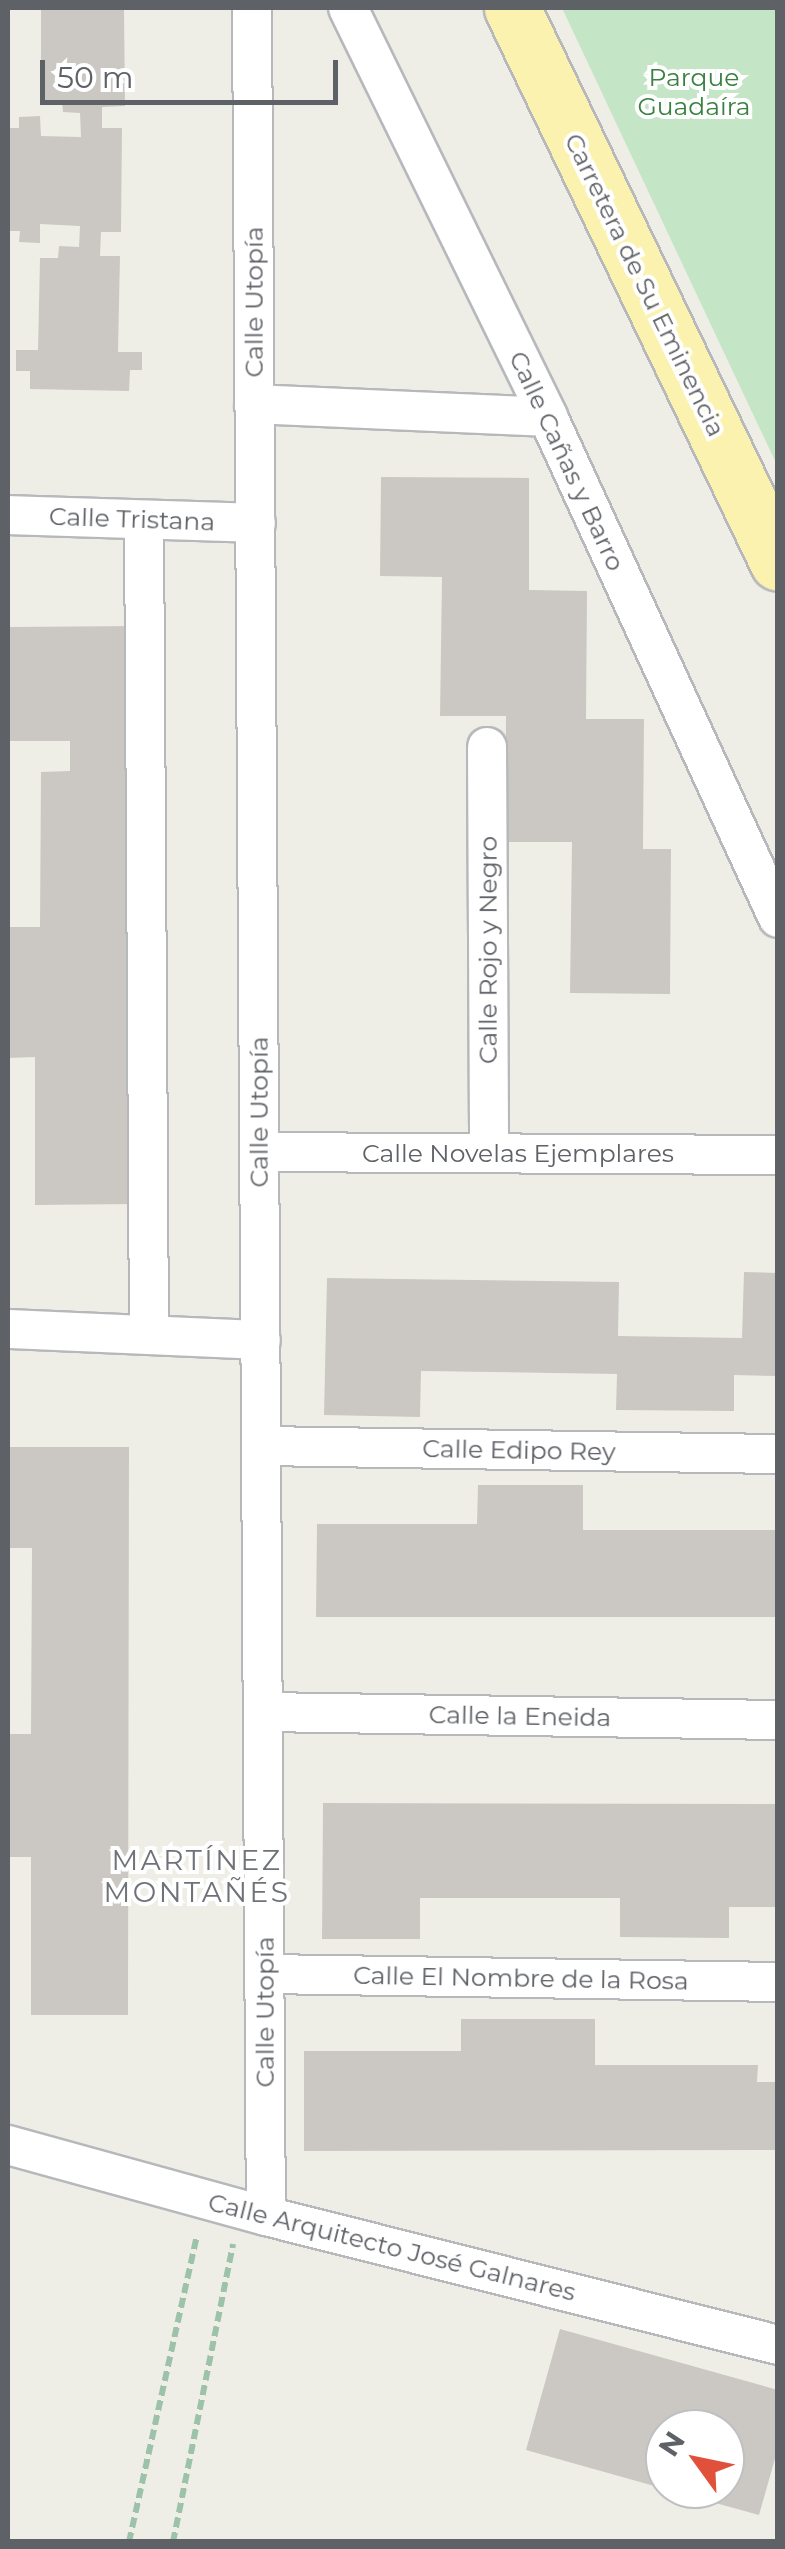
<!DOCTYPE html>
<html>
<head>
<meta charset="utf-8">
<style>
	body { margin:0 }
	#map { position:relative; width:785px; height:2549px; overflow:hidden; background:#efeee6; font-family:Montserrat,sans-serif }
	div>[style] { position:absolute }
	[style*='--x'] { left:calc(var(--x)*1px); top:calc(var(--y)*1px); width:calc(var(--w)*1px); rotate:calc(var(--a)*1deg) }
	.green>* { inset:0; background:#c4e5c6 }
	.building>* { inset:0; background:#cbc8c4 }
	.path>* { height:6px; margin-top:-3px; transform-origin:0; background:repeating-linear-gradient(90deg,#9cc3a9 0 10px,transparent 0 15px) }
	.roads { filter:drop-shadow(2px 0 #b6b8bc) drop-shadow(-2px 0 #b6b8bc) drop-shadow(0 2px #b6b8bc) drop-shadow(0 -2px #b6b8bc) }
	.street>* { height:38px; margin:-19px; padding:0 19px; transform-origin:19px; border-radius:19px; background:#fff }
	.primary>* { height:55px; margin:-27.5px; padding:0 27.5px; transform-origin:27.5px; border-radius:27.5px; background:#fbf2b0 }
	span { translate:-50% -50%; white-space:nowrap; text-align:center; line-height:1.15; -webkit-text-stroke:8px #fff; paint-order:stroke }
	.park-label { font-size:25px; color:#398140 }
	.street-label { font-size:25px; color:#5e6166 }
	.neighbourhood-label { font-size:28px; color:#6f7378; letter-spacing:2.5px }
	.frame { position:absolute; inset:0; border:10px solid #5e6166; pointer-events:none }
	.north { position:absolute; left:645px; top:2409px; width:100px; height:100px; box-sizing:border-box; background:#fff; border:2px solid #bfc0c2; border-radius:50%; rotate:303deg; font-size:28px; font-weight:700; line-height:40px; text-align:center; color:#5e6166 }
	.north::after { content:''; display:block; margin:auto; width:35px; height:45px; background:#e1503b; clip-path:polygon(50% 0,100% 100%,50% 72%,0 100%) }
	.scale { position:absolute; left:40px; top:60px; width:298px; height:45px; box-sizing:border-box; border:5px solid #5e6166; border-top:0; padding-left:12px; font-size:30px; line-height:35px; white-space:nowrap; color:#5e6166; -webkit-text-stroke:8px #fff; paint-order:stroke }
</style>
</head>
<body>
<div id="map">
	<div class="green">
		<div style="clip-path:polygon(562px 8px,777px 8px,777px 465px,743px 393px)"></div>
	</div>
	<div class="building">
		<div style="clip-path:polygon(41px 8px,124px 8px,125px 106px,102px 107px,102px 128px,122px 128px,121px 232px,101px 232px,100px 256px,120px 256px,118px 352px,142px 352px,142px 370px,130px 370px,129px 391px,30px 389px,30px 371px,16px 371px,16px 350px,38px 350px,40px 258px,58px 258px,59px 246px,79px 247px,80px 226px,40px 224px,40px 243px,19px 242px,20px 231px,8px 231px,8px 128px,19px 128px,19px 117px,40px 116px,41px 136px,81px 137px,80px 113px,63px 112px,62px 101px,41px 102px)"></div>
		<div style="clip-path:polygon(381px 477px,529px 478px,529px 590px,587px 591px,586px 719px,644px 719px,643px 849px,671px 849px,670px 994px,570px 993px,572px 842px,505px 842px,506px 716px,440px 716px,442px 577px,380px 576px)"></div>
		<div style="clip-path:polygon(135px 626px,135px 1204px,35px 1205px,35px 1057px,8px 1058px,8px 927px,40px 927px,41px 772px,70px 771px,70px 741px,8px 741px,8px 627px)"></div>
		<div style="clip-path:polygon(744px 1272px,778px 1273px,778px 1376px,734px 1375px,734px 1411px,616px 1410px,617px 1374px,421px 1371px,420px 1417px,324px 1415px,327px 1278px,619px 1282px,618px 1336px,742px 1338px)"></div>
		<div style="clip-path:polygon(8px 1447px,129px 1447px,128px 2015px,31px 2015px,31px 1857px,8px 1857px,8px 1734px,31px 1734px,32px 1548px,8px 1548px)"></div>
		<div style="clip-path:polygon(478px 1485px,583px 1485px,583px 1530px,778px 1530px,778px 1617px,316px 1617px,317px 1524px,477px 1524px)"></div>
		<div style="clip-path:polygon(323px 1803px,778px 1804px,778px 1907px,729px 1907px,729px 1938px,620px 1937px,620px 1898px,420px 1898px,420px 1939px,322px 1939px)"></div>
		<div style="clip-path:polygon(461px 2019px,595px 2019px,595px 2065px,758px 2065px,757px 2082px,778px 2082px,778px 2150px,304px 2151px,304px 2051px,461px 2051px)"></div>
		<div style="clip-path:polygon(560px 2329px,778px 2390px,778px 2448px,759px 2515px,668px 2490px,725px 2489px,725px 2429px,665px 2429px,665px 2489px,526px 2450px)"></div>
	</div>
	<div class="path">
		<div style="--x:129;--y:2542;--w:314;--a:-77.5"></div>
		<div style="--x:173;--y:2542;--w:304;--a:-78.6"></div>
	</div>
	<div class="roads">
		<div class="street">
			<div style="--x:252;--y:8;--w:2208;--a:89.64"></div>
			<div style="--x:348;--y:8;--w:455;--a:63.9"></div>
			<div style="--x:548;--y:417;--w:551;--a:65.34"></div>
			<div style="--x:254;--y:404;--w:294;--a:2.5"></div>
			<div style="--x:8;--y:515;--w:248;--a:1.8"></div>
			<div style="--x:144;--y:520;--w:815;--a:89.65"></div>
			<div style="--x:487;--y:747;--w:406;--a:89.7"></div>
			<div style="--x:259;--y:1152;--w:519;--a:0.33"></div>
			<div style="--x:8;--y:1329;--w:253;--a:2.5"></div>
			<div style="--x:261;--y:1446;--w:517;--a:0.89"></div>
			<div style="--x:263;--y:1712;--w:515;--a:0.89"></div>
			<div style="--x:265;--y:1974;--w:513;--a:0.89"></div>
			<div style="--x:8;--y:2145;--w:268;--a:15.4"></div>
			<div style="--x:266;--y:2216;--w:528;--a:14.14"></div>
		</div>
		<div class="primary">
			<div style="--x:512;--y:8;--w:615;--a:64.39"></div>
		</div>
	</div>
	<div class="park-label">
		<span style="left:694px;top:92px">Parque<br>Guadaíra</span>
	</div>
	<div class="street-label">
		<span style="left:645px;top:285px;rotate:64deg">Carretera de Su Eminencia</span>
		<span style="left:254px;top:302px;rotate:-90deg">Calle Utopía</span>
		<span style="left:567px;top:461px;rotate:65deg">Calle Cañas y Barro</span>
		<span style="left:132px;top:519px;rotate:2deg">Calle Tristana</span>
		<span style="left:488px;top:950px;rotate:-90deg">Calle Rojo y Negro</span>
		<span style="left:259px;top:1112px;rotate:-90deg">Calle Utopía</span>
		<span style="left:518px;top:1153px">Calle Novelas Ejemplares</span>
		<span style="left:519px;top:1450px;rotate:1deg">Calle Edipo Rey</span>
		<span style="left:520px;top:1716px;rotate:1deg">Calle la Eneida</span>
		<span style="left:521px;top:1978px;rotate:1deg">Calle El Nombre de la Rosa</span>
		<span style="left:265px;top:2012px;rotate:-90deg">Calle Utopía</span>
		<span style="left:392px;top:2247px;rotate:14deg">Calle Arquitecto José Galnares</span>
	</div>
	<div class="neighbourhood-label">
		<span style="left:197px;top:1876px">MARTÍNEZ<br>MONTAÑÉS</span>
	</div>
	<div class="frame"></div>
	<div class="north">N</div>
	<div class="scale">50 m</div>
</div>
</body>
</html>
